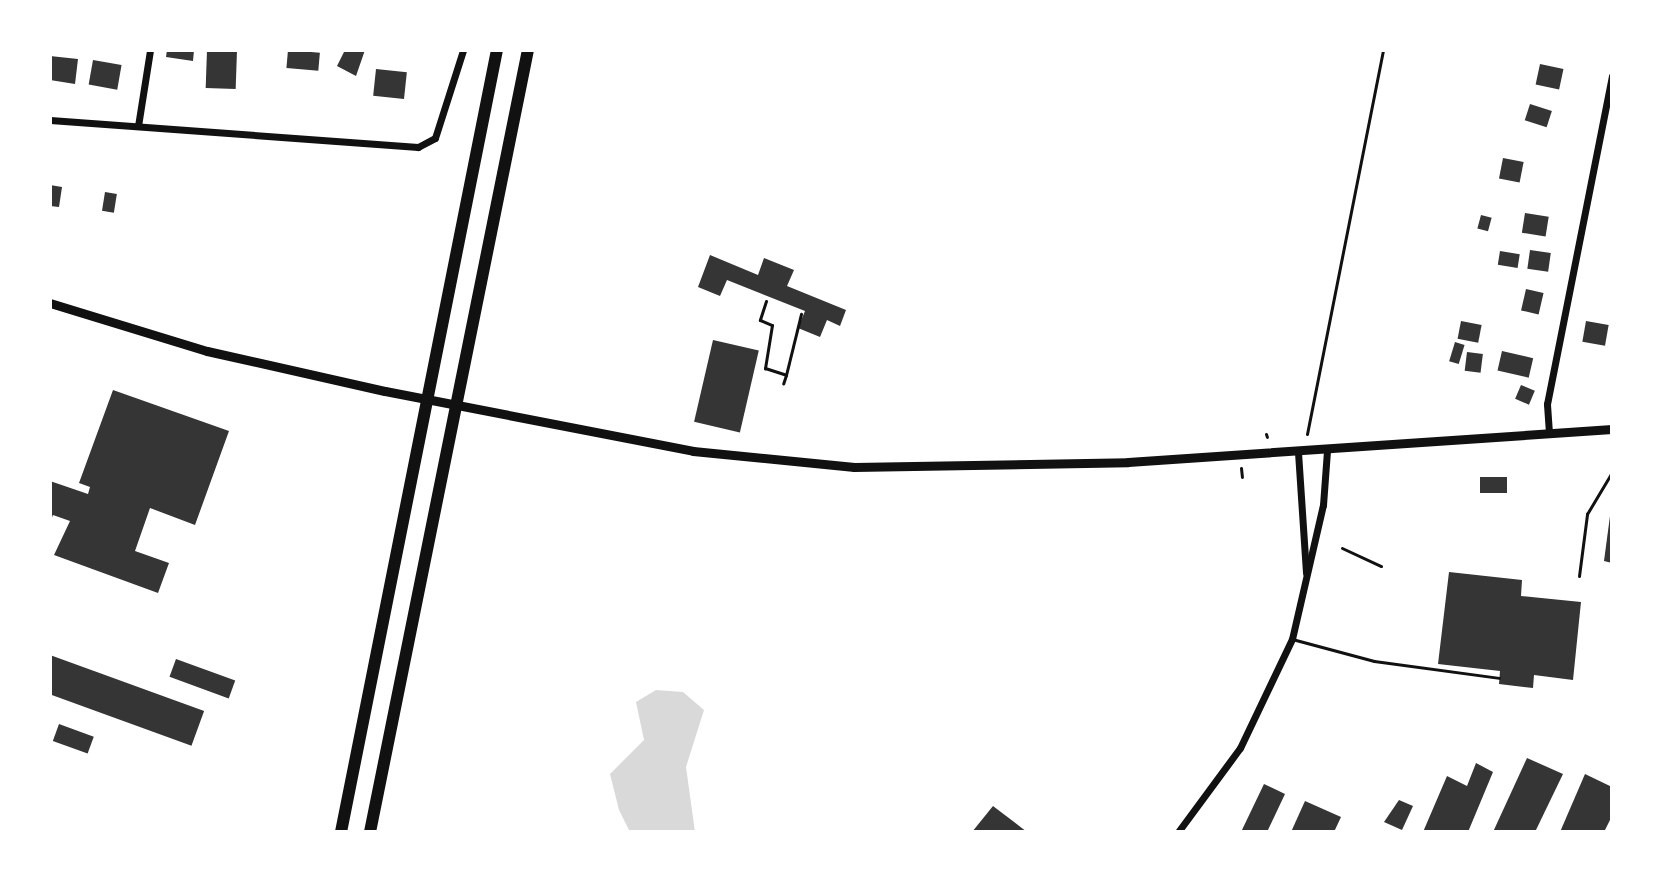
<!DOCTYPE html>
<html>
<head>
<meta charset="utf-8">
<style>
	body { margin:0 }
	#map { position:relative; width:1662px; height:882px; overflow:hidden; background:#fff; font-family:"Asap Condensed",sans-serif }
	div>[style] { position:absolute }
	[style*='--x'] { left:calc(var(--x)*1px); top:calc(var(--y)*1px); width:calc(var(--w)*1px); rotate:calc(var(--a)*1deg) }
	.water>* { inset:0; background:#d9d9d9 }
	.building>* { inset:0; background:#353535; transform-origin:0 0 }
	.path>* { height:3px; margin:-1.5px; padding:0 1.5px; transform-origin:1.5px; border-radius:1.5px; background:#111 }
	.service>* { height:3px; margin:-1.5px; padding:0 1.5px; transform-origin:1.5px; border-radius:1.5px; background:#111 }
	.minor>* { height:7px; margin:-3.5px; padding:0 3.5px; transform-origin:3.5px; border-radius:3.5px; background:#111 }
	.secondary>* { height:9px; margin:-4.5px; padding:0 4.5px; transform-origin:4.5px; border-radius:4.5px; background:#111 }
	.motorway>* { height:12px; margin:-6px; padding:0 6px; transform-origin:6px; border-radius:6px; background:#111 }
	span { translate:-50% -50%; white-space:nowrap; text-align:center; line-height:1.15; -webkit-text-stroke:7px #fff; paint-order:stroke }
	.frame { position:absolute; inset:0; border:52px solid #fff; pointer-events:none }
</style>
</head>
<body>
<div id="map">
	<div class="water">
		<div style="clip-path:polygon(656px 690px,683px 692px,704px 710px,686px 767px,695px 832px,630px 832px,619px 810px,610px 774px,644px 740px,636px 702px)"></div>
	</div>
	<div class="building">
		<div style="clip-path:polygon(167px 50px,194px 50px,193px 61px,166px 57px)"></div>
		<div style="left:207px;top:50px;width:30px;height:38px;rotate:2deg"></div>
		<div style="left:288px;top:50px;width:32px;height:18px;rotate:5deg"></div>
		<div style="clip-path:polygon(345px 50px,365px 50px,356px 76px,337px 66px)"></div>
		<div style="clip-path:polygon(50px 56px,78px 59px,75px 84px,50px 80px)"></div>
		<div style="left:93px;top:60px;width:29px;height:25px;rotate:10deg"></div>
		<div style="left:1540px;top:64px;width:24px;height:21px;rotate:12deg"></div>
		<div style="left:376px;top:69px;width:31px;height:27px;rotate:6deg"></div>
		<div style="left:1530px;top:104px;width:23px;height:17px;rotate:18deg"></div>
		<div style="left:1503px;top:158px;width:21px;height:21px;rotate:11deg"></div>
		<div style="clip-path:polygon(50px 185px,62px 187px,59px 207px,50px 206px)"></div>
		<div style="left:105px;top:192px;width:12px;height:19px;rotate:9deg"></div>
		<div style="left:1525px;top:213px;width:24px;height:20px;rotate:9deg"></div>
		<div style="left:1481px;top:215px;width:11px;height:14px;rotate:15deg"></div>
		<div style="left:1530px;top:250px;width:21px;height:19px;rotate:8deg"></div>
		<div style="left:1500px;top:251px;width:20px;height:14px;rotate:9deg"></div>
		<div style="clip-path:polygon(710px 255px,758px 275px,764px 258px,794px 270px,787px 286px,846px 310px,840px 326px,827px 320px,820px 337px,798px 328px,805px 311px,727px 280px,720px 296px,698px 287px)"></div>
		<div style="left:1526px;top:289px;width:18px;height:22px;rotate:13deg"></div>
		<div style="left:1461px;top:321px;width:21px;height:18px;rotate:11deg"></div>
		<div style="left:1586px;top:321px;width:23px;height:21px;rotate:10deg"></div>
		<div style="left:713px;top:340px;width:47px;height:84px;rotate:13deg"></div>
		<div style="left:1455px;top:342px;width:10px;height:20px;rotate:17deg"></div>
		<div style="left:1502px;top:351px;width:32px;height:20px;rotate:13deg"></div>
		<div style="left:1467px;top:352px;width:16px;height:19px;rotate:7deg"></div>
		<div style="left:1521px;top:385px;width:15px;height:15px;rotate:23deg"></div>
		<div style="clip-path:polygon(113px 390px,229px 431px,195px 525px,150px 508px,135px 551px,169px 563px,158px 593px,54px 555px,70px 521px,53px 515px,50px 522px,50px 481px,88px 494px,90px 487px,79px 483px)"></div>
		<div style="left:1480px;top:477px;width:27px;height:16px"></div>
		<div style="clip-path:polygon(1610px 516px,1612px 516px,1612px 563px,1604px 561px)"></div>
		<div style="clip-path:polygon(1449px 572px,1522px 580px,1521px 596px,1581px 602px,1573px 680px,1534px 675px,1533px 688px,1499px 684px,1500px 671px,1438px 664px)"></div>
		<div style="left:50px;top:655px;width:164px;height:37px;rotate:20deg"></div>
		<div style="left:176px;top:659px;width:63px;height:19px;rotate:20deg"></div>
		<div style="left:59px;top:724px;width:37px;height:18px;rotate:20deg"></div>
		<div style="clip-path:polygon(1527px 758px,1563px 774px,1535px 832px,1493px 832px)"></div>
		<div style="clip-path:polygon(1476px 763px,1493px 772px,1468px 832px,1423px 832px,1447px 776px,1467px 786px)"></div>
		<div style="clip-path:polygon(1585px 774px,1612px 787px,1612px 816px,1604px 832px,1560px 832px)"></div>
		<div style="clip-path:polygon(1264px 784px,1285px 794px,1267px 832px,1241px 832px)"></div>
		<div style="clip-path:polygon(1399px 800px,1413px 806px,1402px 830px,1384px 822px)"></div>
		<div style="clip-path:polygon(1305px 801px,1341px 817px,1334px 832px,1291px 832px)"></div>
		<div style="clip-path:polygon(993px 806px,1027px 832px,972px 832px)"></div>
	</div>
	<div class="path">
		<div style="--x:766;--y:301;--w:20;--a:108"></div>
		<div style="--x:760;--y:320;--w:13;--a:23"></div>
		<div style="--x:772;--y:325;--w:44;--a:99.2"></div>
		<div style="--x:765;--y:368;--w:22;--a:18"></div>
		<div style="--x:786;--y:375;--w:9;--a:108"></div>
		<div style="--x:786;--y:375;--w:63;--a:-76.2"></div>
		<div style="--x:1266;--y:434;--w:3;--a:72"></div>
		<div style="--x:1307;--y:434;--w:391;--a:-78.8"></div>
		<div style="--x:1241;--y:468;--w:9;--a:84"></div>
		<div style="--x:1342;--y:548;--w:43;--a:24.8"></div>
		<div style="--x:1579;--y:576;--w:63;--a:-82.6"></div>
		<div style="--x:1587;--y:514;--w:49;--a:-59.2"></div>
	</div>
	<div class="service">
		<div style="--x:1292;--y:639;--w:85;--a:15"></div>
		<div style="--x:1374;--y:661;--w:126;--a:7.7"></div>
	</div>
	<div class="minor">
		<div style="--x:50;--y:120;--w:369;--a:4.2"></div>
		<div style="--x:418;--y:147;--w:19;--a:-28"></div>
		<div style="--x:435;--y:138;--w:92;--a:-72.3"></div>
		<div style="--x:138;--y:126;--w:77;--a:-81"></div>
		<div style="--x:1549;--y:433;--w:29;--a:-94"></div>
		<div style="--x:1547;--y:404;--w:334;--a:-78.8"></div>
		<div style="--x:1298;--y:452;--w:121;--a:86.2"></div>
		<div style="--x:1178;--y:832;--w:104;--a:-53.6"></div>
		<div style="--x:1240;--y:748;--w:121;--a:-64.5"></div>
		<div style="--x:1292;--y:639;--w:138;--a:-77"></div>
		<div style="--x:1323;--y:505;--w:54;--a:-85.8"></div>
	</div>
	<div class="secondary">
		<div style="--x:50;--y:303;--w:164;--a:17"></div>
		<div style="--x:207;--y:351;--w:182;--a:12.7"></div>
		<div style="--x:385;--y:391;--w:314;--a:11"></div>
		<div style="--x:693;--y:451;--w:162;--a:5.7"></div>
		<div style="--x:854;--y:467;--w:274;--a:-1"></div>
		<div style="--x:1128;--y:462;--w:485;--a:-3.9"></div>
	</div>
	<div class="motorway">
		<div style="--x:341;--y:832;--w:797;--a:-78.72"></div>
		<div style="--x:370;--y:832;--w:798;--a:-78.58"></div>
	</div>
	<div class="frame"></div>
</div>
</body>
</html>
